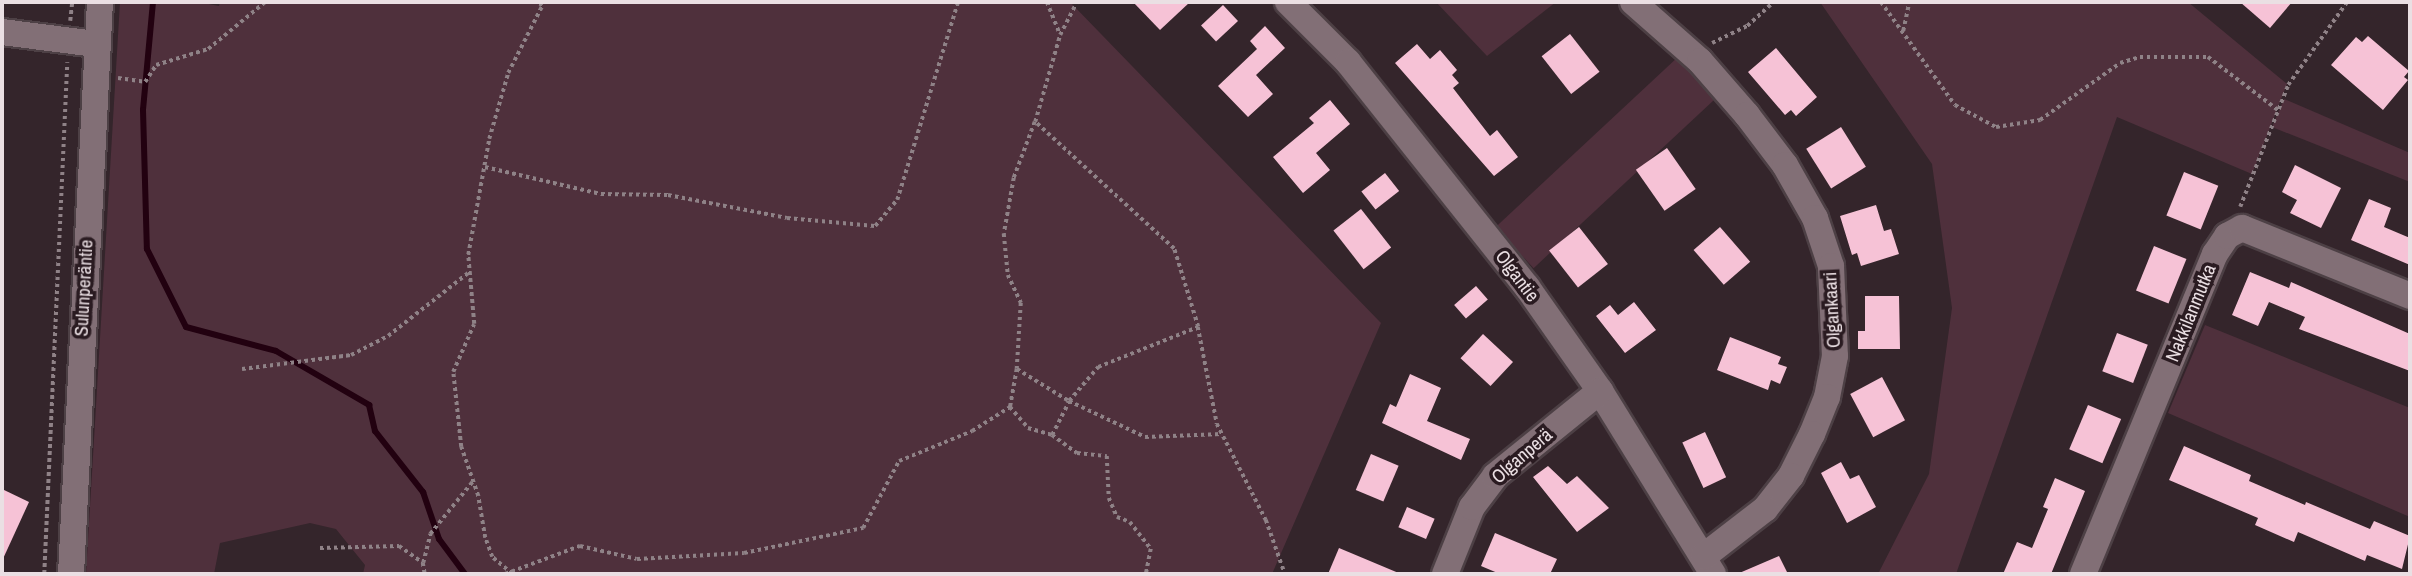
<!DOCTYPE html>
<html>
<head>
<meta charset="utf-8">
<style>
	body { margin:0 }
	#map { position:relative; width:2412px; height:576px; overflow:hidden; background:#34252b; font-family:"Archivo Narrow",sans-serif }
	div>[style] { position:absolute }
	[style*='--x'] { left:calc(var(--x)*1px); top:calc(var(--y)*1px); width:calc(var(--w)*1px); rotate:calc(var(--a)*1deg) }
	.green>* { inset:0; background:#4f303c; transform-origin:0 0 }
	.stream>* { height:6px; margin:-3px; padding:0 3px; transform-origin:3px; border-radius:3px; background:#220110 }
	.building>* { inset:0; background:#f6c2d6; transform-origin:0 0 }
	.path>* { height:3.5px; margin-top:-1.75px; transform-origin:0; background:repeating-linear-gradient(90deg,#8f8287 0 3.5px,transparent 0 7px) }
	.roads { filter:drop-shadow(2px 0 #4d4045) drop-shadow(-2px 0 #4d4045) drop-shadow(0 2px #4d4045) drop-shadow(0 -2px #4d4045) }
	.minor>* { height:26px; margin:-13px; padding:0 13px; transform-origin:13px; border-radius:13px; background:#826f76 }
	span { translate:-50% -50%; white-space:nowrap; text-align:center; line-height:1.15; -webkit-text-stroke:7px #2a1b21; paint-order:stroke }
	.street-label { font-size:19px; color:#eadfe3 }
	.frame { position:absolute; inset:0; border:4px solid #eadfe3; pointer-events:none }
</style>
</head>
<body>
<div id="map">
	<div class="green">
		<div style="clip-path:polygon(120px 2px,198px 2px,219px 6px,220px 2px,1070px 2px,1381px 323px,1272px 574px,363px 574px,365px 565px,336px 529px,310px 523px,220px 543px,214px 574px,86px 574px)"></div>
		<div style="clip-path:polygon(1436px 2px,1556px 2px,1487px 56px)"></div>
		<div style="clip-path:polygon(1820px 2px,2188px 2px,2287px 84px,2252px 174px,2117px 117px,1956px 574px,1878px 574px,1929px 474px,1952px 308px,1932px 164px)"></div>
		<div style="left:1679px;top:56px;width:56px;height:251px;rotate:47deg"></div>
		<div style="clip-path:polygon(2284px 99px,2410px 153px,2410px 182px,2272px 127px)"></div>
		<div style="clip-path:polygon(2205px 325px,2410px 408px,2410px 517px,2168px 413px)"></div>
	</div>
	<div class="stream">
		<div style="--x:153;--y:2;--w:108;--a:95.3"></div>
		<div style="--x:143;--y:110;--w:139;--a:88.4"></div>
		<div style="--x:147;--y:249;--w:87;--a:63.4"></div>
		<div style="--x:186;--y:327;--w:93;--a:14.9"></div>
		<div style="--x:276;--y:351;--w:108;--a:30.1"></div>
		<div style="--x:369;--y:405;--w:27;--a:77"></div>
		<div style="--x:375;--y:431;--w:78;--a:51.8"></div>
		<div style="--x:423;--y:492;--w:50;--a:71.2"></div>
		<div style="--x:439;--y:539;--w:44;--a:53.4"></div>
	</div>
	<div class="building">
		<div style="clip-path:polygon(1133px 2px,1190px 2px,1160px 30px)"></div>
		<div style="clip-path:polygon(2240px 2px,2292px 2px,2270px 28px)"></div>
		<div style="left:1223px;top:5px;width:22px;height:30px;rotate:47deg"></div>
		<div style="clip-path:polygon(1265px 26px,1285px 48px,1256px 75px,1273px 94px,1248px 117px,1218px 86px,1257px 49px,1250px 41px)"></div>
		<div style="left:1570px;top:34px;width:48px;height:36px;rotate:52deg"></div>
		<div style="clip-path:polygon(2368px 36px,2409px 71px,2404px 77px,2408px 80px,2383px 110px,2331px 65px,2356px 37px,2362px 42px)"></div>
		<div style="clip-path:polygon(1417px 44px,1430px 59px,1440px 50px,1457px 70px,1452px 75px,1459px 83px,1453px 88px,1490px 136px,1497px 130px,1518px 157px,1494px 176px,1395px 63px)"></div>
		<div style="clip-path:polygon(1776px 48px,1817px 97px,1796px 116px,1791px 110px,1785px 115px,1748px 72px)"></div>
		<div style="clip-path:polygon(1330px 100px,1350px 124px,1316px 153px,1330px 170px,1303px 193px,1273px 157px,1314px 123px,1309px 118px)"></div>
		<div style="left:1841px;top:127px;width:47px;height:41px;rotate:58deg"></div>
		<div style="left:1667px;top:148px;width:50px;height:38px;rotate:55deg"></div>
		<div style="clip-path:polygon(2295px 165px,2341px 188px,2321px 228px,2290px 213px,2297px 200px,2282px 192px)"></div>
		<div style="left:2184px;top:172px;width:37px;height:47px;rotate:22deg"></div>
		<div style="left:1385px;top:173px;width:23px;height:30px;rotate:52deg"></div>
		<div style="clip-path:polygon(2369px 199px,2391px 208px,2384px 227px,2410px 238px,2410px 265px,2351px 240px)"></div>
		<div style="clip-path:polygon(1876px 205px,1884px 231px,1891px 229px,1899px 254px,1861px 266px,1857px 253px,1852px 255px,1840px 216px)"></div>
		<div style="left:1361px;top:209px;width:49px;height:35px;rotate:52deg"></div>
		<div style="left:1579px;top:227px;width:47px;height:38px;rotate:52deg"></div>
		<div style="left:1720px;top:227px;width:46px;height:35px;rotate:49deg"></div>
		<div style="left:2154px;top:246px;width:35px;height:48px;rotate:22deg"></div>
		<div style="clip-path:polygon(2250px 272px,2289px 288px,2291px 282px,2410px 334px,2410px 371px,2299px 329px,2305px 317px,2269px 302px,2258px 326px,2232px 315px)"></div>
		<div style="left:1476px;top:286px;width:18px;height:29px;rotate:49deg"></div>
		<div style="clip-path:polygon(1865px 296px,1899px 296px,1900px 349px,1858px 349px,1858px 331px,1865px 331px)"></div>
		<div style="clip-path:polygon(1634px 302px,1656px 330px,1625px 353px,1596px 316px,1610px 305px,1618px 315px)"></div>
		<div style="left:2117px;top:333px;width:33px;height:41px;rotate:21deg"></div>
		<div style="left:1483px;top:334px;width:41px;height:33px;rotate:43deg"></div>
		<div style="clip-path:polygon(1730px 337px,1781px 357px,1778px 364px,1787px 367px,1780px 384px,1771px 380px,1768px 390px,1717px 370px)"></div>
		<div style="clip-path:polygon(1410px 374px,1441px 388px,1427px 421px,1470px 439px,1461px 460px,1382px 423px,1390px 404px,1396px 407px)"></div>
		<div style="left:1882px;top:377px;width:49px;height:36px;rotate:62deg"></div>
		<div style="left:2088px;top:405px;width:36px;height:48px;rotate:23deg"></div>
		<div style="left:1705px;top:432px;width:50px;height:25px;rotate:65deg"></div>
		<div style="clip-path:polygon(2184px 446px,2251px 475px,2249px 481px,2305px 505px,2306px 502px,2370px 529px,2374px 521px,2410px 536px,2402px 569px,2367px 555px,2365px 561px,2298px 532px,2294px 542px,2255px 525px,2258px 518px,2169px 480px)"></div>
		<div style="left:1371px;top:454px;width:30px;height:39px;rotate:23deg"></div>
		<div style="clip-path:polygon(1841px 462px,1850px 479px,1859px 475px,1876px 507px,1847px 523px,1821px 473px)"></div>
		<div style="clip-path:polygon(1548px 466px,1567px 484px,1577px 476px,1609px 508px,1577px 532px,1533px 477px)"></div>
		<div style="clip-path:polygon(2055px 478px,2085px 491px,2051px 574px,2003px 574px,2017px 542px,2032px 548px,2048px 509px,2043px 507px)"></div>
		<div style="clip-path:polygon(2px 489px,29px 502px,2px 561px)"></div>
		<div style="left:1407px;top:507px;width:30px;height:22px;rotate:23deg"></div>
		<div style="clip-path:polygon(1495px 533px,1557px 559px,1550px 574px,1500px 574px,1481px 566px)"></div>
		<div style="clip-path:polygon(1339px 548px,1401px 574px,1328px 574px)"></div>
		<div style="clip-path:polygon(1779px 556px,1788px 574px,1737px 574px)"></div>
	</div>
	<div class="path">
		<div style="--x:1047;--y:2;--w:35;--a:68"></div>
		<div style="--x:1881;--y:2;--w:127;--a:54.3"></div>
		<div style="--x:1955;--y:105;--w:47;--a:28.2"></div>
		<div style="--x:1996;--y:127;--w:45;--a:-9"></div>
		<div style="--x:2040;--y:120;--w:98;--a:-35.5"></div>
		<div style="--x:2120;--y:63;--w:21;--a:-17"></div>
		<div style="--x:2140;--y:57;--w:68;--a:0"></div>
		<div style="--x:2208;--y:57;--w:88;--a:37.1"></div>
		<div style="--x:70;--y:21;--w:19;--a:-84"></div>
		<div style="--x:1903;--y:31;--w:30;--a:-78"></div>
		<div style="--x:1712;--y:43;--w:39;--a:-26"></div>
		<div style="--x:1747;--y:26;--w:36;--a:-42"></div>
		<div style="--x:118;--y:78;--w:27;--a:8"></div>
		<div style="--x:145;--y:82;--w:20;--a:-57"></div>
		<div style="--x:156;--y:65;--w:54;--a:-17.1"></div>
		<div style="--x:208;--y:49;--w:74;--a:-39.5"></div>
		<div style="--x:1035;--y:122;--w:60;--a:110.6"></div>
		<div style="--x:1014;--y:178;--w:57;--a:100.1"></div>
		<div style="--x:1004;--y:234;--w:41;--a:84.4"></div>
		<div style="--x:1008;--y:275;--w:31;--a:65"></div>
		<div style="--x:1021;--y:303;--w:66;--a:93.5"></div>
		<div style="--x:1017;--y:369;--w:39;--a:100"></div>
		<div style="--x:1010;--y:407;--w:28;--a:49"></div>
		<div style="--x:1028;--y:428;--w:25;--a:16"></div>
		<div style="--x:1052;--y:435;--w:31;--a:36"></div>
		<div style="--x:1077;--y:453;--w:30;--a:6"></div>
		<div style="--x:1107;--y:456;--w:42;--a:87.3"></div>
		<div style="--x:1109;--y:498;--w:21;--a:67"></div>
		<div style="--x:1117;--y:517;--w:14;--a:21"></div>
		<div style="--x:1130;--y:522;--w:34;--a:52"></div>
		<div style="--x:1151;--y:549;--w:25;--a:101"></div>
		<div style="--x:485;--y:167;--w:119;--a:13.1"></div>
		<div style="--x:601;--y:194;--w:67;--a:0.9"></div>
		<div style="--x:668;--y:195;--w:121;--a:10.9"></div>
		<div style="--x:787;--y:218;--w:88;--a:5.2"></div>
		<div style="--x:875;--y:226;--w:34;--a:-50"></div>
		<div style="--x:897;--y:200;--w:207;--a:-72.9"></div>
		<div style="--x:2240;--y:207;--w:131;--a:-68.5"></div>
		<div style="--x:2288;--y:85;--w:102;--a:-54.6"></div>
		<div style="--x:1198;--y:327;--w:99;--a:78.9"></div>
		<div style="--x:1217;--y:424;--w:108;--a:63"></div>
		<div style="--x:1266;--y:520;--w:57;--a:70.6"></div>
		<div style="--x:242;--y:369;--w:110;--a:-7.3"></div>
		<div style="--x:351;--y:355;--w:42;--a:-27.2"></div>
		<div style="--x:388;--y:336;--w:102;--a:-38.2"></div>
		<div style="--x:1017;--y:369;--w:61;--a:31.6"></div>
		<div style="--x:1069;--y:401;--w:84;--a:25.3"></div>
		<div style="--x:1145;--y:437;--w:77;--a:-2.2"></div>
		<div style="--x:1052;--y:435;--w:38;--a:-63"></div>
		<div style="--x:1069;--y:401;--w:45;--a:-49.5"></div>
		<div style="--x:1098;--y:367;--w:108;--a:-21.8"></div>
		<div style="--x:1198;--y:327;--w:82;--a:-107.1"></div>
		<div style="--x:1174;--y:249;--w:188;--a:-137.6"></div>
		<div style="--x:1035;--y:122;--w:91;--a:-74"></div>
		<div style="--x:1060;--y:35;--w:37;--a:-63"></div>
		<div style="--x:320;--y:548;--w:79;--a:-1.5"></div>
		<div style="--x:399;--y:546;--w:29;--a:35"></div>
		<div style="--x:423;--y:563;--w:11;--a:80"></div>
		<div style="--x:423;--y:563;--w:30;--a:-76"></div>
		<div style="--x:430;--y:534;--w:68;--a:-50.9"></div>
		<div style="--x:44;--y:574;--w:512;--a:-87.42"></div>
		<div style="--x:505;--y:574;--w:80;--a:-20.5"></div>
		<div style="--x:580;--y:546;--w:58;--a:12.8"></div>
		<div style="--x:637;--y:559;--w:107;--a:-3.2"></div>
		<div style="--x:744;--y:553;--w:122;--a:-11.9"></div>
		<div style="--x:863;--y:528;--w:76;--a:-61.8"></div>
		<div style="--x:899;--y:461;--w:79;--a:-22.3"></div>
		<div style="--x:972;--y:431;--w:45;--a:-32.3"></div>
		<div style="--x:512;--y:574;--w:26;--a:-140"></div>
		<div style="--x:492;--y:557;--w:20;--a:-110"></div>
		<div style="--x:485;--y:538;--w:43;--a:-99.5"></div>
		<div style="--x:478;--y:496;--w:52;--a:-109.1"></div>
		<div style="--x:461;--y:447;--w:75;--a:-96.1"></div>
		<div style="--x:453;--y:372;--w:52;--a:-66.4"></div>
		<div style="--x:474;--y:324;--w:69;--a:-95"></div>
		<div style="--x:468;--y:255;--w:118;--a:-79.7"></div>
		<div style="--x:489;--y:139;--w:69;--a:-73.9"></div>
		<div style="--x:508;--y:73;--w:75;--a:-63.1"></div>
		<div style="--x:542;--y:6;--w:6;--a:-141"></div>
	</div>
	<div class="roads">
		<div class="minor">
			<div style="--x:1288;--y:2;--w:85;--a:45"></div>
			<div style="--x:1348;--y:62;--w:288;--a:51.5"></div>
			<div style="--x:1527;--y:287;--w:127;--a:54.9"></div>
			<div style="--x:1600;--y:391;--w:215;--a:58.3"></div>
			<div style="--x:1633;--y:2;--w:89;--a:41.4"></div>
			<div style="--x:1700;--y:61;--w:72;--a:49"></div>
			<div style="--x:1747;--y:115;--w:63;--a:52.8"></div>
			<div style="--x:1785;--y:165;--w:61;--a:60.5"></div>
			<div style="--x:1815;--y:218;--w:51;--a:71.6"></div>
			<div style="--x:1831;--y:266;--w:90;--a:87.5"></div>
			<div style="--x:1835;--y:356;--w:42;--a:101"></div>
			<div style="--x:1827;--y:397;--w:40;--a:112"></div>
			<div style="--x:1812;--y:434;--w:47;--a:116.6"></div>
			<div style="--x:1791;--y:476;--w:42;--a:128.2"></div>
			<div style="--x:1765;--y:509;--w:78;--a:142.3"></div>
			<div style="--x:2;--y:32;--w:95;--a:7.3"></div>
			<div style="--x:71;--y:574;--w:573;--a:-87.1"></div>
			<div style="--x:1445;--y:574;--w:72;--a:-68.1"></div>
			<div style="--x:1472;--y:507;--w:39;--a:-53"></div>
			<div style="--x:1495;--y:476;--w:135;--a:-39"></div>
			<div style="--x:2083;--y:574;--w:346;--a:-67.6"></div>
			<div style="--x:2215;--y:254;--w:22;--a:-56"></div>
			<div style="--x:2227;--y:236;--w:17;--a:-28"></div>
			<div style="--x:2242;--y:228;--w:181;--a:22"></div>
		</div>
	</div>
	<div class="street-label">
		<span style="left:1517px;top:276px;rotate:53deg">Olgantie</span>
		<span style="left:84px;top:288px;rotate:-87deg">Sulunperäntie</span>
		<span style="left:1832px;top:310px;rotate:-93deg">Olgankaari</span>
		<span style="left:2191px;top:313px;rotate:-68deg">Nakkilanmutka</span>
		<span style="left:1522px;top:456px;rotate:-41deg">Olganperä</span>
	</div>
	<div class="frame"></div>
</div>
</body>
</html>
